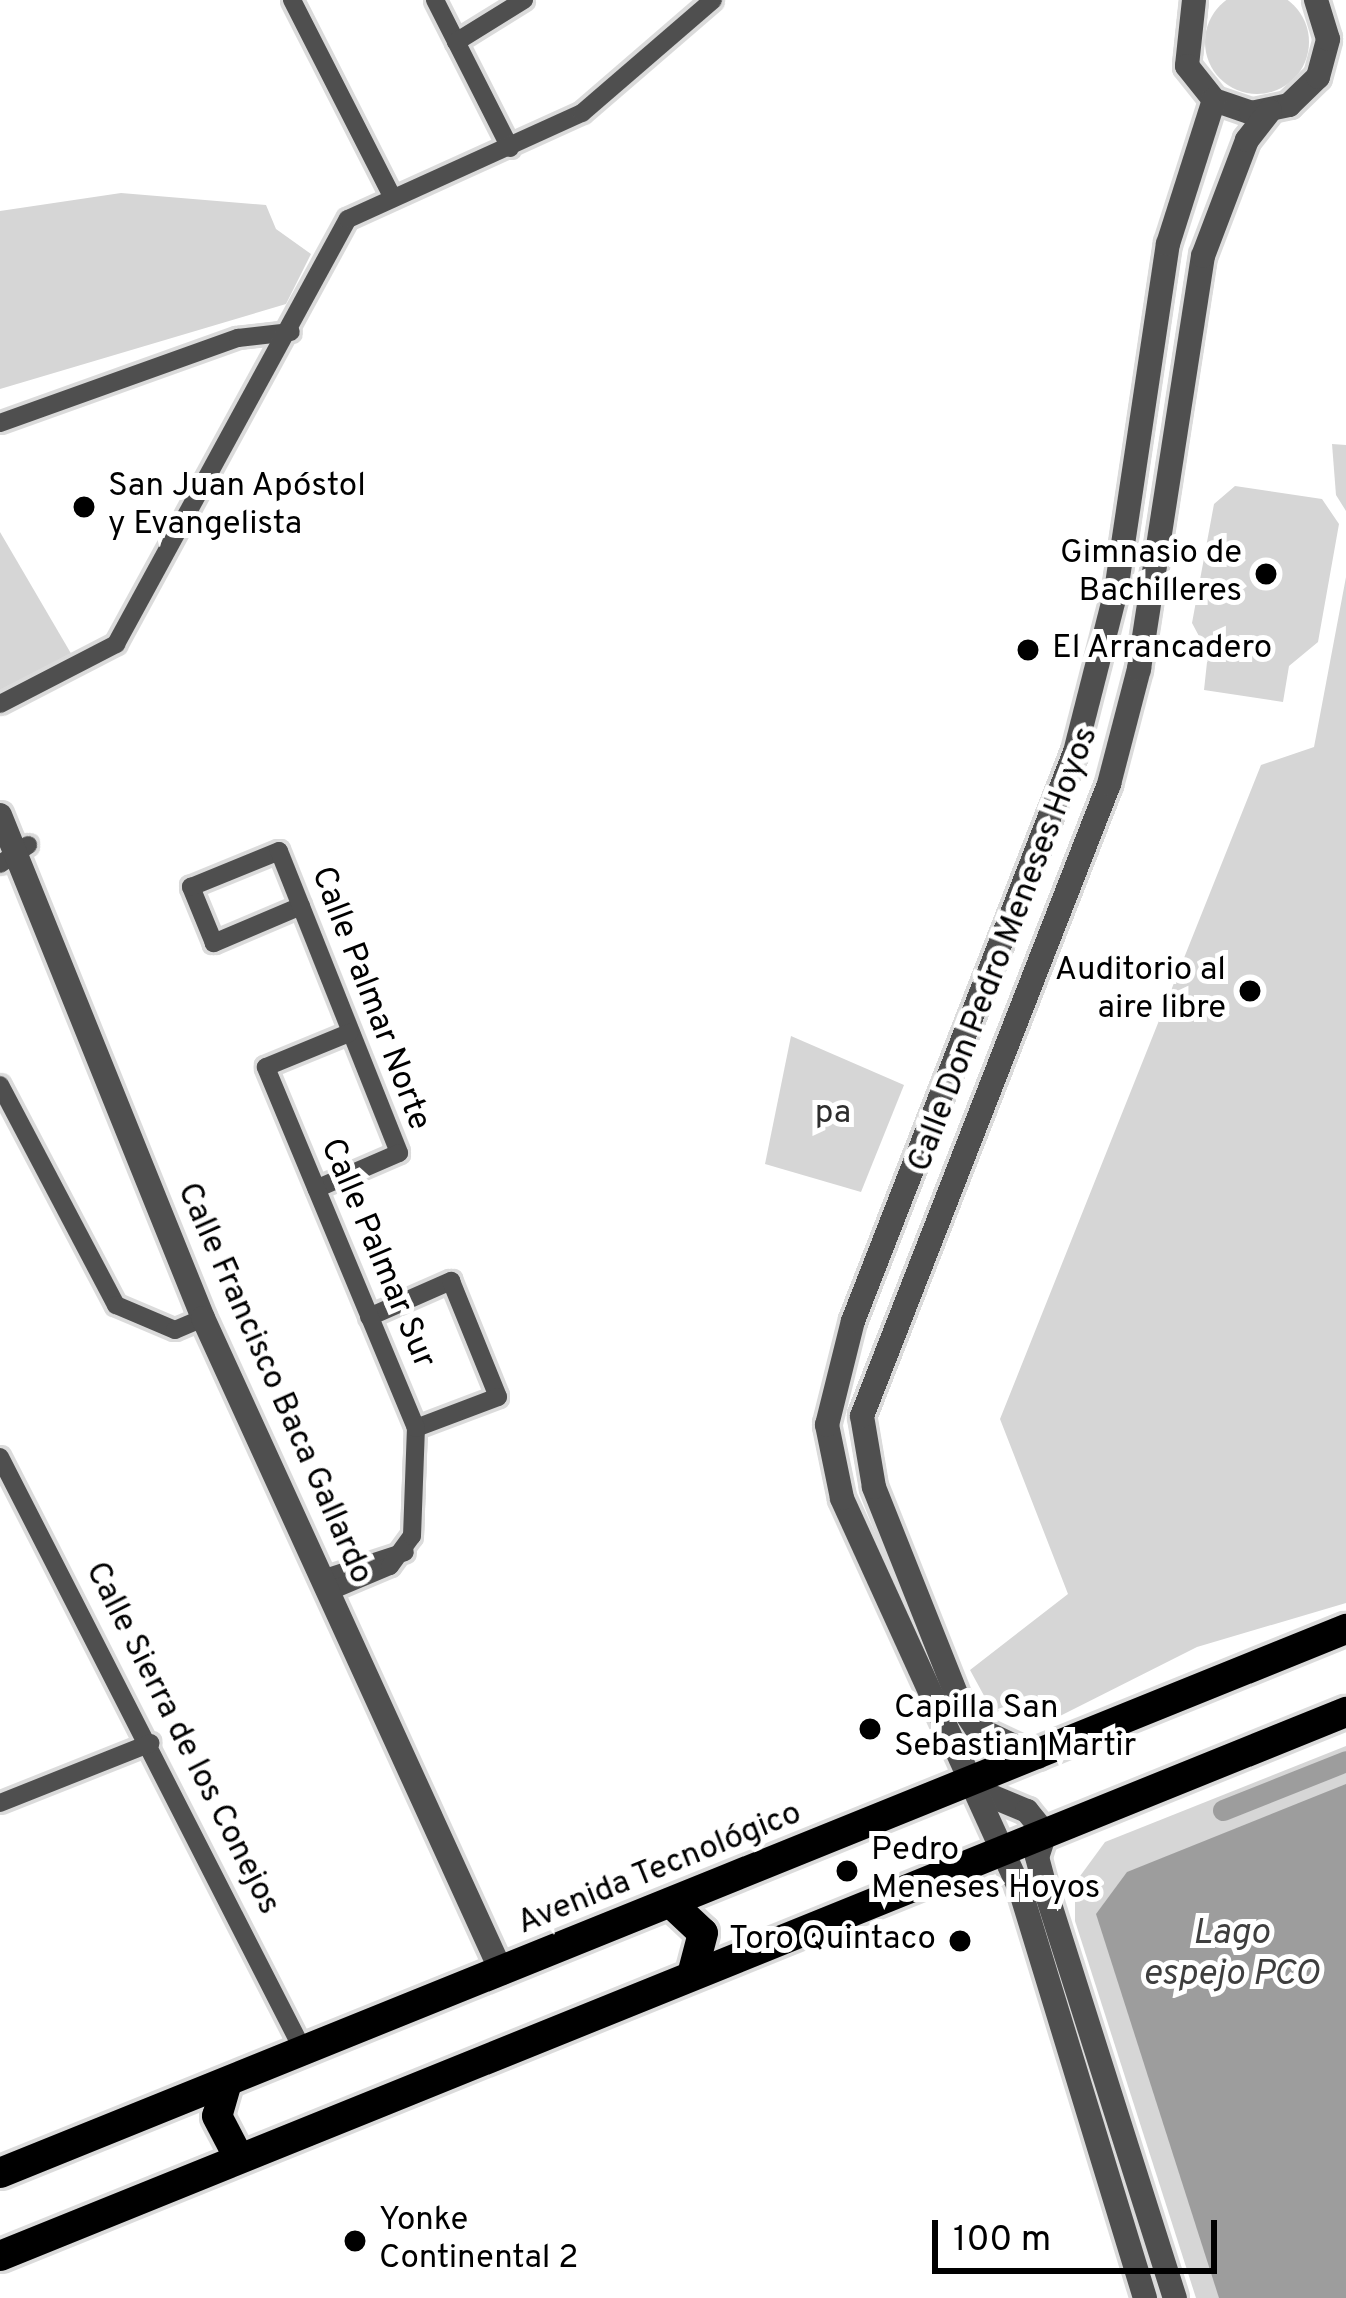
<!DOCTYPE html>
<html>
<head>
<meta charset="utf-8">
<style>
	body { margin:0 }
	#map { position:relative; width:1346px; height:2298px; overflow:hidden; background:#fff; font-family:Overpass,sans-serif }
	div>[style] { position:absolute }
	[style*='--x'] { left:calc(var(--x)*1px); top:calc(var(--y)*1px); width:calc(var(--w)*1px); rotate:calc(var(--a)*1deg) }
	.green>* { inset:0; background:#d6d6d6 }
	.round { border-radius:50% }
	.water>* { inset:0; background:#9d9d9d }
	.canal>* { height:21px; margin:-10.5px; padding:0 10.5px; transform-origin:10.5px; border-radius:10.5px; background:#9d9d9d }
	.roads { filter:drop-shadow(3px 0 #dbdbdb) drop-shadow(-3px 0 #dbdbdb) drop-shadow(0 3px #dbdbdb) drop-shadow(0 -3px #dbdbdb) }
	.minor>* { height:18px; margin:-9px; padding:0 9px; transform-origin:9px; border-radius:9px; background:#4f4f4f }
	.tertiary>* { height:24px; margin:-12px; padding:0 12px; transform-origin:12px; border-radius:12px; background:#4f4f4f }
	.primary>* { height:30px; margin:-15px; padding:0 15px; transform-origin:15px; border-radius:15px; background:#000 }
	.dots>* { width:33px; height:33px; translate:-50% -50%; box-sizing:border-box; border:6px solid #fff; border-radius:50% }
	span { translate:-50% -50%; white-space:nowrap; text-align:center; line-height:1.15; -webkit-text-stroke:10px #fff; paint-order:stroke }
	.poi-label { font-size:33px; color:#000 }
	.left { translate:0 -50%; text-align:left }
	.right { translate:-100% -50%; text-align:right }
	.street-label { font-size:33px; color:#000 }
	.park-label { font-size:33px; color:#2d2d2d }
	.water-label { font-size:36px; color:#3e3e3e; font-style:italic }
	.scale { position:absolute; left:932px; top:2220px; width:285px; height:54px; box-sizing:border-box; border:6px solid #000; border-top:0; padding-left:15px; font-size:36px; line-height:42px; white-space:nowrap; color:#000; -webkit-text-stroke:9px #fff; paint-order:stroke }
</style>
</head>
<body>
<div id="map">
	<div class="green">
		<div class="round" style="left:1205px;top:-10px;width:104px;height:104px"></div>
		<div style="clip-path:polygon(121px 193px,266px 205px,276px 229px,311px 254px,286px 304px,0 389px,0 211px)"></div>
		<div style="clip-path:polygon(1332px 444px,1346px 445px,1346px 511px,1336px 495px)"></div>
		<div style="clip-path:polygon(1235px 486px,1322px 499px,1339px 524px,1318px 642px,1289px 666px,1283px 702px,1204px 690px,1208px 653px,1192px 623px,1214px 504px)"></div>
		<div style="clip-path:polygon(0 532px,76px 662px,0 704px)"></div>
		<div style="clip-path:polygon(1346px 577px,1346px 1603px,1197px 1647px,1050px 1721px,1020px 1697px,994px 1714px,970px 1670px,1068px 1594px,1000px 1419px,1261px 765px,1314px 747px)"></div>
		<div style="clip-path:polygon(791px 1036px,904px 1085px,861px 1192px,765px 1164px)"></div>
		<div style="clip-path:polygon(1346px 1746px,1346px 2298px,1196px 2298px,1075px 1921px,1075px 1883px,1105px 1842px)"></div>
	</div>
	<div class="water">
		<div style="clip-path:polygon(1346px 1784px,1346px 2298px,1219px 2298px,1096px 1914px,1127px 1872px)"></div>
	</div>
	<div class="canal">
		<div style="--x:1223;--y:1810;--w:132;--a:-21.7"></div>
	</div>
	<div class="roads">
		<div class="minor">
			<div style="--x:292;--y:0;--w:218;--a:63"></div>
			<div style="--x:435;--y:0;--w:166;--a:63.1"></div>
			<div style="--x:456;--y:42;--w:80;--a:-31.7"></div>
			<div style="--x:0;--y:423;--w:253;--a:-19.7"></div>
			<div style="--x:238;--y:338;--w:53;--a:-6.5"></div>
			<div style="--x:0;--y:704;--w:131;--a:-27.3"></div>
			<div style="--x:116;--y:644;--w:484;--a:-61.4"></div>
			<div style="--x:348;--y:219;--w:257;--a:-24.4"></div>
			<div style="--x:582;--y:113;--w:173;--a:-40.8"></div>
			<div style="--x:0;--y:864;--w:34;--a:-34"></div>
			<div style="--x:301;--y:906;--w:95;--a:157"></div>
			<div style="--x:214;--y:943;--w:61;--a:-112.3"></div>
			<div style="--x:191;--y:887;--w:95;--a:-22.2"></div>
			<div style="--x:279;--y:851;--w:325;--a:68.3"></div>
			<div style="--x:399;--y:1153;--w:90;--a:156.6"></div>
			<div style="--x:0;--y:1085;--w:249;--a:62.2"></div>
			<div style="--x:116;--y:1305;--w:64;--a:23"></div>
			<div style="--x:175;--y:1330;--w:30;--a:-23"></div>
			<div style="--x:369;--y:1317;--w:90;--a:-23.7"></div>
			<div style="--x:451;--y:1281;--w:125;--a:67.9"></div>
			<div style="--x:498;--y:1397;--w:88;--a:159.3"></div>
			<div style="--x:0;--y:1457;--w:668;--a:62.94"></div>
			<div style="--x:322;--y:1579;--w:87;--a:-18"></div>
			<div style="--x:328;--y:1592;--w:67;--a:-22.8"></div>
			<div style="--x:390;--y:1566;--w:37;--a:-54"></div>
			<div style="--x:412;--y:1536;--w:108;--a:-87.9"></div>
			<div style="--x:416;--y:1428;--w:391;--a:-112.6"></div>
			<div style="--x:266;--y:1067;--w:90;--a:-22.3"></div>
			<div style="--x:0;--y:1803;--w:162;--a:-21.7"></div>
		</div>
		<div class="tertiary">
			<div style="--x:1194;--y:0;--w:66;--a:96.1"></div>
			<div style="--x:1187;--y:66;--w:43;--a:51.5"></div>
			<div style="--x:1214;--y:100;--w:39;--a:19"></div>
			<div style="--x:1251;--y:113;--w:39;--a:-12"></div>
			<div style="--x:1289;--y:105;--w:40;--a:-44"></div>
			<div style="--x:1318;--y:77;--w:39;--a:-75"></div>
			<div style="--x:1328;--y:39;--w:41;--a:-107.1"></div>
			<div style="--x:0;--y:815;--w:542;--a:68.02"></div>
			<div style="--x:203;--y:1318;--w:720;--a:65.46"></div>
			<div style="--x:1038;--y:1757;--w:68;--a:-154.9"></div>
			<div style="--x:976;--y:1728;--w:27;--a:-124"></div>
			<div style="--x:961;--y:1706;--w:236;--a:-111.7"></div>
			<div style="--x:874;--y:1487;--w:72;--a:-99.6"></div>
			<div style="--x:862;--y:1416;--w:679;--a:-68.65"></div>
			<div style="--x:1109;--y:784;--w:119;--a:-75.4"></div>
			<div style="--x:1139;--y:669;--w:418;--a:-81.2"></div>
			<div style="--x:1203;--y:256;--w:124;--a:-69.2"></div>
			<div style="--x:1247;--y:140;--w:37;--a:-52"></div>
			<div style="--x:967;--y:1786;--w:65;--a:22.6"></div>
			<div style="--x:1027;--y:1811;--w:28;--a:51"></div>
			<div style="--x:1045;--y:1833;--w:25;--a:108"></div>
			<div style="--x:1037;--y:1857;--w:39;--a:75"></div>
			<div style="--x:1047;--y:1895;--w:423;--a:72.4"></div>
			<div style="--x:1145;--y:2298;--w:430;--a:-107"></div>
			<div style="--x:1019;--y:1887;--w:427;--a:-114.5"></div>
			<div style="--x:842;--y:1498;--w:75;--a:-101.6"></div>
			<div style="--x:827;--y:1425;--w:107;--a:-76"></div>
			<div style="--x:853;--y:1321;--w:611;--a:-68.69"></div>
			<div style="--x:1075;--y:752;--w:166;--a:-75.7"></div>
			<div style="--x:1116;--y:591;--w:351;--a:-81.5"></div>
			<div style="--x:1168;--y:244;--w:151;--a:-72.3"></div>
		</div>
		<div class="primary">
			<div style="--x:672;--y:1904;--w:42;--a:43.1"></div>
			<div style="--x:703;--y:1933;--w:43;--a:104.7"></div>
			<div style="--x:227;--y:2082;--w:35;--a:106"></div>
			<div style="--x:217;--y:2116;--w:47;--a:62.4"></div>
			<div style="--x:0;--y:2173;--w:1452;--a:-22.01"></div>
			<div style="--x:0;--y:2256;--w:1452;--a:-22.01"></div>
		</div>
	</div>
	<div class="dots">
		<div style="left:84px;top:507px;background:#000"></div>
		<div style="left:1266px;top:574px;background:#000"></div>
		<div style="left:1028px;top:650px;background:#000"></div>
		<div style="left:1250px;top:991px;background:#000"></div>
		<div style="left:870px;top:1729px;background:#000"></div>
		<div style="left:847px;top:1871px;background:#000"></div>
		<div style="left:960px;top:1941px;background:#000"></div>
		<div style="left:355px;top:2241px;background:#000"></div>
	</div>
	<div class="poi-label">
		<span class="left" style="left:108px;top:507px">San Juan Apóstol<br>y Evangelista</span>
		<span class="right" style="left:1242px;top:574px">Gimnasio de<br>Bachilleres</span>
		<span class="left" style="left:1052px;top:650px">El Arrancadero</span>
		<span class="right" style="left:1226px;top:991px">Auditorio al<br>aire libre</span>
		<span class="left" style="left:894px;top:1729px">Capilla San<br>Sebastian Martir</span>
		<span class="left" style="left:871px;top:1871px">Pedro<br>Meneses Hoyos</span>
		<span class="right" style="left:936px;top:1941px">Toro Quintaco</span>
		<span class="left" style="left:379px;top:2241px">Yonke<br>Continental 2</span>
	</div>
	<div class="street-label">
		<span style="left:1005px;top:950px;rotate:-69deg">Calle Don Pedro Meneses Hoyos</span>
		<span style="left:369px;top:999px;rotate:69deg">Calle Palmar Norte</span>
		<span style="left:376px;top:1254px;rotate:67deg">Calle Palmar Sur</span>
		<span style="left:273px;top:1384px;rotate:66deg">Calle Francisco Baca Gallardo</span>
		<span style="left:181px;top:1739px;rotate:63deg">Calle Sierra de los Conejos</span>
		<span style="left:660px;top:1870px;rotate:-22deg">Avenida Tecnológico</span>
	</div>
	<div class="park-label">
		<span style="left:833px;top:1115px">pa</span>
	</div>
	<div class="water-label">
		<span style="left:1231px;top:1955px">Lago<br>espejo PCO</span>
	</div>
	<div class="scale">100 m</div>
</div>
</body>
</html>
